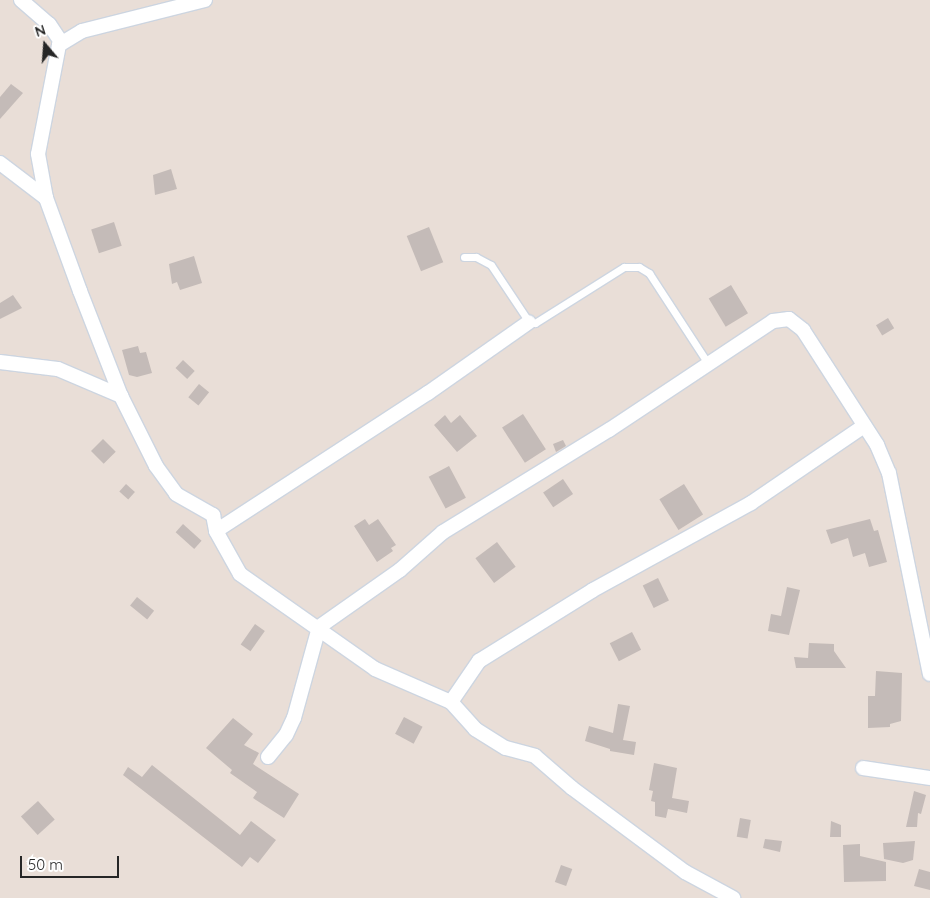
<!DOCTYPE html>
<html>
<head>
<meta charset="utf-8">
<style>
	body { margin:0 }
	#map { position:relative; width:930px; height:898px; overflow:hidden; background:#e9ded7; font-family:Quicksand,sans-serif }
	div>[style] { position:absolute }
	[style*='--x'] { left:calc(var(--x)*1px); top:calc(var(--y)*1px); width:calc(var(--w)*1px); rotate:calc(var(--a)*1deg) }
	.building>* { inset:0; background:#c4bbb8; transform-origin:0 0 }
	.roads { filter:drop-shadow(1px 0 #cdd5e0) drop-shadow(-1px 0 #cdd5e0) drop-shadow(0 1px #cdd5e0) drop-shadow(0 -1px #cdd5e0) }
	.lane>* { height:7px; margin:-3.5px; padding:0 3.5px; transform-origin:3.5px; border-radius:3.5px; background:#fff }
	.street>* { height:14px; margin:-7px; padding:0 7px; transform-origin:7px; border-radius:7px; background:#fff }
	span { translate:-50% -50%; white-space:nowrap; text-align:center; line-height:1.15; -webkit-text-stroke:4.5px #fff; paint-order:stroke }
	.north { position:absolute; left:20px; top:20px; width:50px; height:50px; -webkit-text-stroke:4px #fff; paint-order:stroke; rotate:342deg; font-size:14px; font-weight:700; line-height:20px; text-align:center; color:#262626 }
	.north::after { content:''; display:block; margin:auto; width:18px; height:22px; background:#262626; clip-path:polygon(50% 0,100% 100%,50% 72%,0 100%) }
	.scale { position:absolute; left:20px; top:856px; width:99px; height:22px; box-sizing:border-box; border:2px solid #262626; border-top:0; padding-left:6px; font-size:15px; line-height:18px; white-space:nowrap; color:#262626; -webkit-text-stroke:4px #fff; paint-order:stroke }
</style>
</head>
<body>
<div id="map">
	<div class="building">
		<div style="clip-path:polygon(11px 84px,23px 93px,0 119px,0 97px)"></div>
		<div style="clip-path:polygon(171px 169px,177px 189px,155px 195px,153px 175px)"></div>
		<div style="left:114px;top:222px;width:25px;height:24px;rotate:72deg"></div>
		<div style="left:429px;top:227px;width:38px;height:24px;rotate:68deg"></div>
		<div style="clip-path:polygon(194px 256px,202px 283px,180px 290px,177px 282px,172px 284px,169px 264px)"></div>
		<div style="left:731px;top:285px;width:33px;height:26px;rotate:59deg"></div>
		<div style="clip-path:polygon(13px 295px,22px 308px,0 319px,0 303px)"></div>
		<div style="left:888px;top:318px;width:12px;height:14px;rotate:59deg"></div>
		<div style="clip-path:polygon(138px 346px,140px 353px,146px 352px,152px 373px,137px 377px,129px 375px,122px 350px)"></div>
		<div style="left:183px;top:360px;width:16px;height:11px;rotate:43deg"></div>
		<div style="left:199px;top:384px;width:13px;height:17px;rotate:39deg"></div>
		<div style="left:523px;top:414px;width:42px;height:25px;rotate:57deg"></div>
		<div style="clip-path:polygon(445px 415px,451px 423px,460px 415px,477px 436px,457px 452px,434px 425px)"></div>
		<div style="left:103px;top:439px;width:18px;height:17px;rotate:45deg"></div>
		<div style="clip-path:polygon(563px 440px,566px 446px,556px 452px,553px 444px)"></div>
		<div style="left:449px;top:466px;width:36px;height:23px;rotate:62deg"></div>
		<div style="left:563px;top:479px;width:18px;height:24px;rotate:56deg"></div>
		<div style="left:126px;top:484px;width:12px;height:10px;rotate:42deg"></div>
		<div style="left:684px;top:484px;width:36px;height:29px;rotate:58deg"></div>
		<div style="clip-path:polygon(365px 519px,369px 525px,378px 519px,396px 545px,391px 548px,393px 551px,377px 562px,354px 526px)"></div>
		<div style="clip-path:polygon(870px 519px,874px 531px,878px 530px,887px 562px,869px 567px,865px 553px,853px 557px,848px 538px,831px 544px,826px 530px)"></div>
		<div style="left:183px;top:524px;width:25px;height:11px;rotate:42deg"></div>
		<div style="left:497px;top:542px;width:31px;height:27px;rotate:53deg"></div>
		<div style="left:658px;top:578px;width:25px;height:17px;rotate:64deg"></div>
		<div style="clip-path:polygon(787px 587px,800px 590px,789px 635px,768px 631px,771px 614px,781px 616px)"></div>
		<div style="left:137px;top:597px;width:22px;height:11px;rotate:39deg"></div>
		<div style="left:255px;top:624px;width:12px;height:25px;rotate:35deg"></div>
		<div style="left:632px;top:632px;width:20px;height:25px;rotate:63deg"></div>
		<div style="clip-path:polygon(809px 643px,834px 644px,834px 651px,846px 668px,796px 668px,794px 657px,808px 658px)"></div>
		<div style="clip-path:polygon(876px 671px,902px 673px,901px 721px,890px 724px,890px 727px,868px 728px,868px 696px,875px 696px)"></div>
		<div style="clip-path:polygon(618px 704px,630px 706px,623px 740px,636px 742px,634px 755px,610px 751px,610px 749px,585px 741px,589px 726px,613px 733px)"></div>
		<div style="left:404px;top:717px;width:21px;height:19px;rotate:28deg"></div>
		<div style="clip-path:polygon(233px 718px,253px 734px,244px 745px,259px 753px,253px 764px,299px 794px,284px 818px,253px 798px,257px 792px,230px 773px,232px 770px,206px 748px)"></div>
		<div style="clip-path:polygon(654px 763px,677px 768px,672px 798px,689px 801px,687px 813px,668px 809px,666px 818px,655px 816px,655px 802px,651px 801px,653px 791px,649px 790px)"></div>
		<div style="clip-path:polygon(152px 765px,240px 835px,251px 821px,276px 840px,258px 863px,250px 857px,242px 867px,123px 775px,128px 767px,142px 777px)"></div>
		<div style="clip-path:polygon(914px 791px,926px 795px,921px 814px,918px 813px,917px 827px,906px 827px)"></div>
		<div style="left:38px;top:801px;width:25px;height:23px;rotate:48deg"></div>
		<div style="left:740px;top:818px;width:11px;height:19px;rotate:10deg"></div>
		<div style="clip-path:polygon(831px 821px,841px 825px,841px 837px,830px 837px)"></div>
		<div style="clip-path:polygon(765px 839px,782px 841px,780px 852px,763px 848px)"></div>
		<div style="clip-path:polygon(915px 841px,913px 860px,903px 863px,884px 859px,883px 843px)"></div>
		<div style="clip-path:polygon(860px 844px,860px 856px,886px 862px,886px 881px,844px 882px,843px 845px)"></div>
		<div style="left:561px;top:865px;width:12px;height:18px;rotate:20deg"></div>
		<div style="clip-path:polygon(919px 869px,930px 872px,930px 890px,914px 886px)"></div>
	</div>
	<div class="roads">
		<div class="lane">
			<div style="--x:464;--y:257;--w:12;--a:0"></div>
			<div style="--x:476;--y:257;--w:17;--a:28"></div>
			<div style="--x:491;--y:265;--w:69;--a:56.3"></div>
			<div style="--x:529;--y:322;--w:6;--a:9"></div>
			<div style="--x:535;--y:323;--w:105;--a:-32.2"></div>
			<div style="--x:624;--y:267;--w:15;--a:0"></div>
			<div style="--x:639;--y:267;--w:12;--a:31"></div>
			<div style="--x:649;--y:273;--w:110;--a:56.9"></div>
		</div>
		<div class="street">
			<div style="--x:21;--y:0;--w:37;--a:41"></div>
			<div style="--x:49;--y:24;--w:23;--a:56"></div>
			<div style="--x:205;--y:0;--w:127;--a:165.9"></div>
			<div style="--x:82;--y:31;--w:27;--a:149"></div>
			<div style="--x:59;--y:45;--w:111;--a:100.9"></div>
			<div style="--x:38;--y:154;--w:45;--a:79.7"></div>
			<div style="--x:46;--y:198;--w:99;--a:69.9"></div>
			<div style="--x:80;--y:291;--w:113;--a:68.7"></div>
			<div style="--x:121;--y:396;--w:78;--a:63.4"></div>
			<div style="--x:156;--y:466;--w:34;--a:54"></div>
			<div style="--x:176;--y:494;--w:43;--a:29.6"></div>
			<div style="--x:213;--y:515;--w:16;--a:79"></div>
			<div style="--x:216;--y:531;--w:49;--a:60.8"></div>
			<div style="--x:240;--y:574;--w:165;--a:35.1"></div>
			<div style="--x:375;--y:669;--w:83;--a:23.5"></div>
			<div style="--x:451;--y:702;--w:36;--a:48"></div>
			<div style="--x:475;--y:729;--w:36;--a:32"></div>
			<div style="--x:506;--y:748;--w:30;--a:15"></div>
			<div style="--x:535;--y:756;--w:49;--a:40.9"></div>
			<div style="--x:572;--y:788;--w:141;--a:36.6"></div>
			<div style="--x:685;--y:872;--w:55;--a:28.4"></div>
			<div style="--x:0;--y:163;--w:58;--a:37.3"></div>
			<div style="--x:0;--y:362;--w:58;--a:6.9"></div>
			<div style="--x:58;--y:369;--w:69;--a:23.2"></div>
			<div style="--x:216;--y:531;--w:253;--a:-33.1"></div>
			<div style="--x:428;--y:393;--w:123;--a:-35.1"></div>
			<div style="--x:451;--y:702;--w:50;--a:-55.7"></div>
			<div style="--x:479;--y:661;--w:134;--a:-31.9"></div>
			<div style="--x:593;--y:590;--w:180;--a:-28.8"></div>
			<div style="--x:751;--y:503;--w:137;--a:-34.3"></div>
			<div style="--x:268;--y:757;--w:28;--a:-51"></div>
			<div style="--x:286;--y:735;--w:19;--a:-65"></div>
			<div style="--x:294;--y:718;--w:94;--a:-74.6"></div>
			<div style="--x:319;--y:627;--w:99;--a:-35.1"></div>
			<div style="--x:400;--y:570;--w:57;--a:-41.5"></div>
			<div style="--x:443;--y:532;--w:195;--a:-31.6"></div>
			<div style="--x:609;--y:430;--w:197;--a:-33.6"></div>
			<div style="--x:773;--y:321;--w:16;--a:-7"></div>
			<div style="--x:789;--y:319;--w:18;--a:38"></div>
			<div style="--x:803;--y:330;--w:137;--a:57.2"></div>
			<div style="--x:877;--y:445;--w:30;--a:67"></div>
			<div style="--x:889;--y:473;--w:205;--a:78.5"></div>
			<div style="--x:863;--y:768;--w:68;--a:8.5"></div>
		</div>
	</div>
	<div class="north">N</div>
	<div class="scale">50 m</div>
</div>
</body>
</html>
